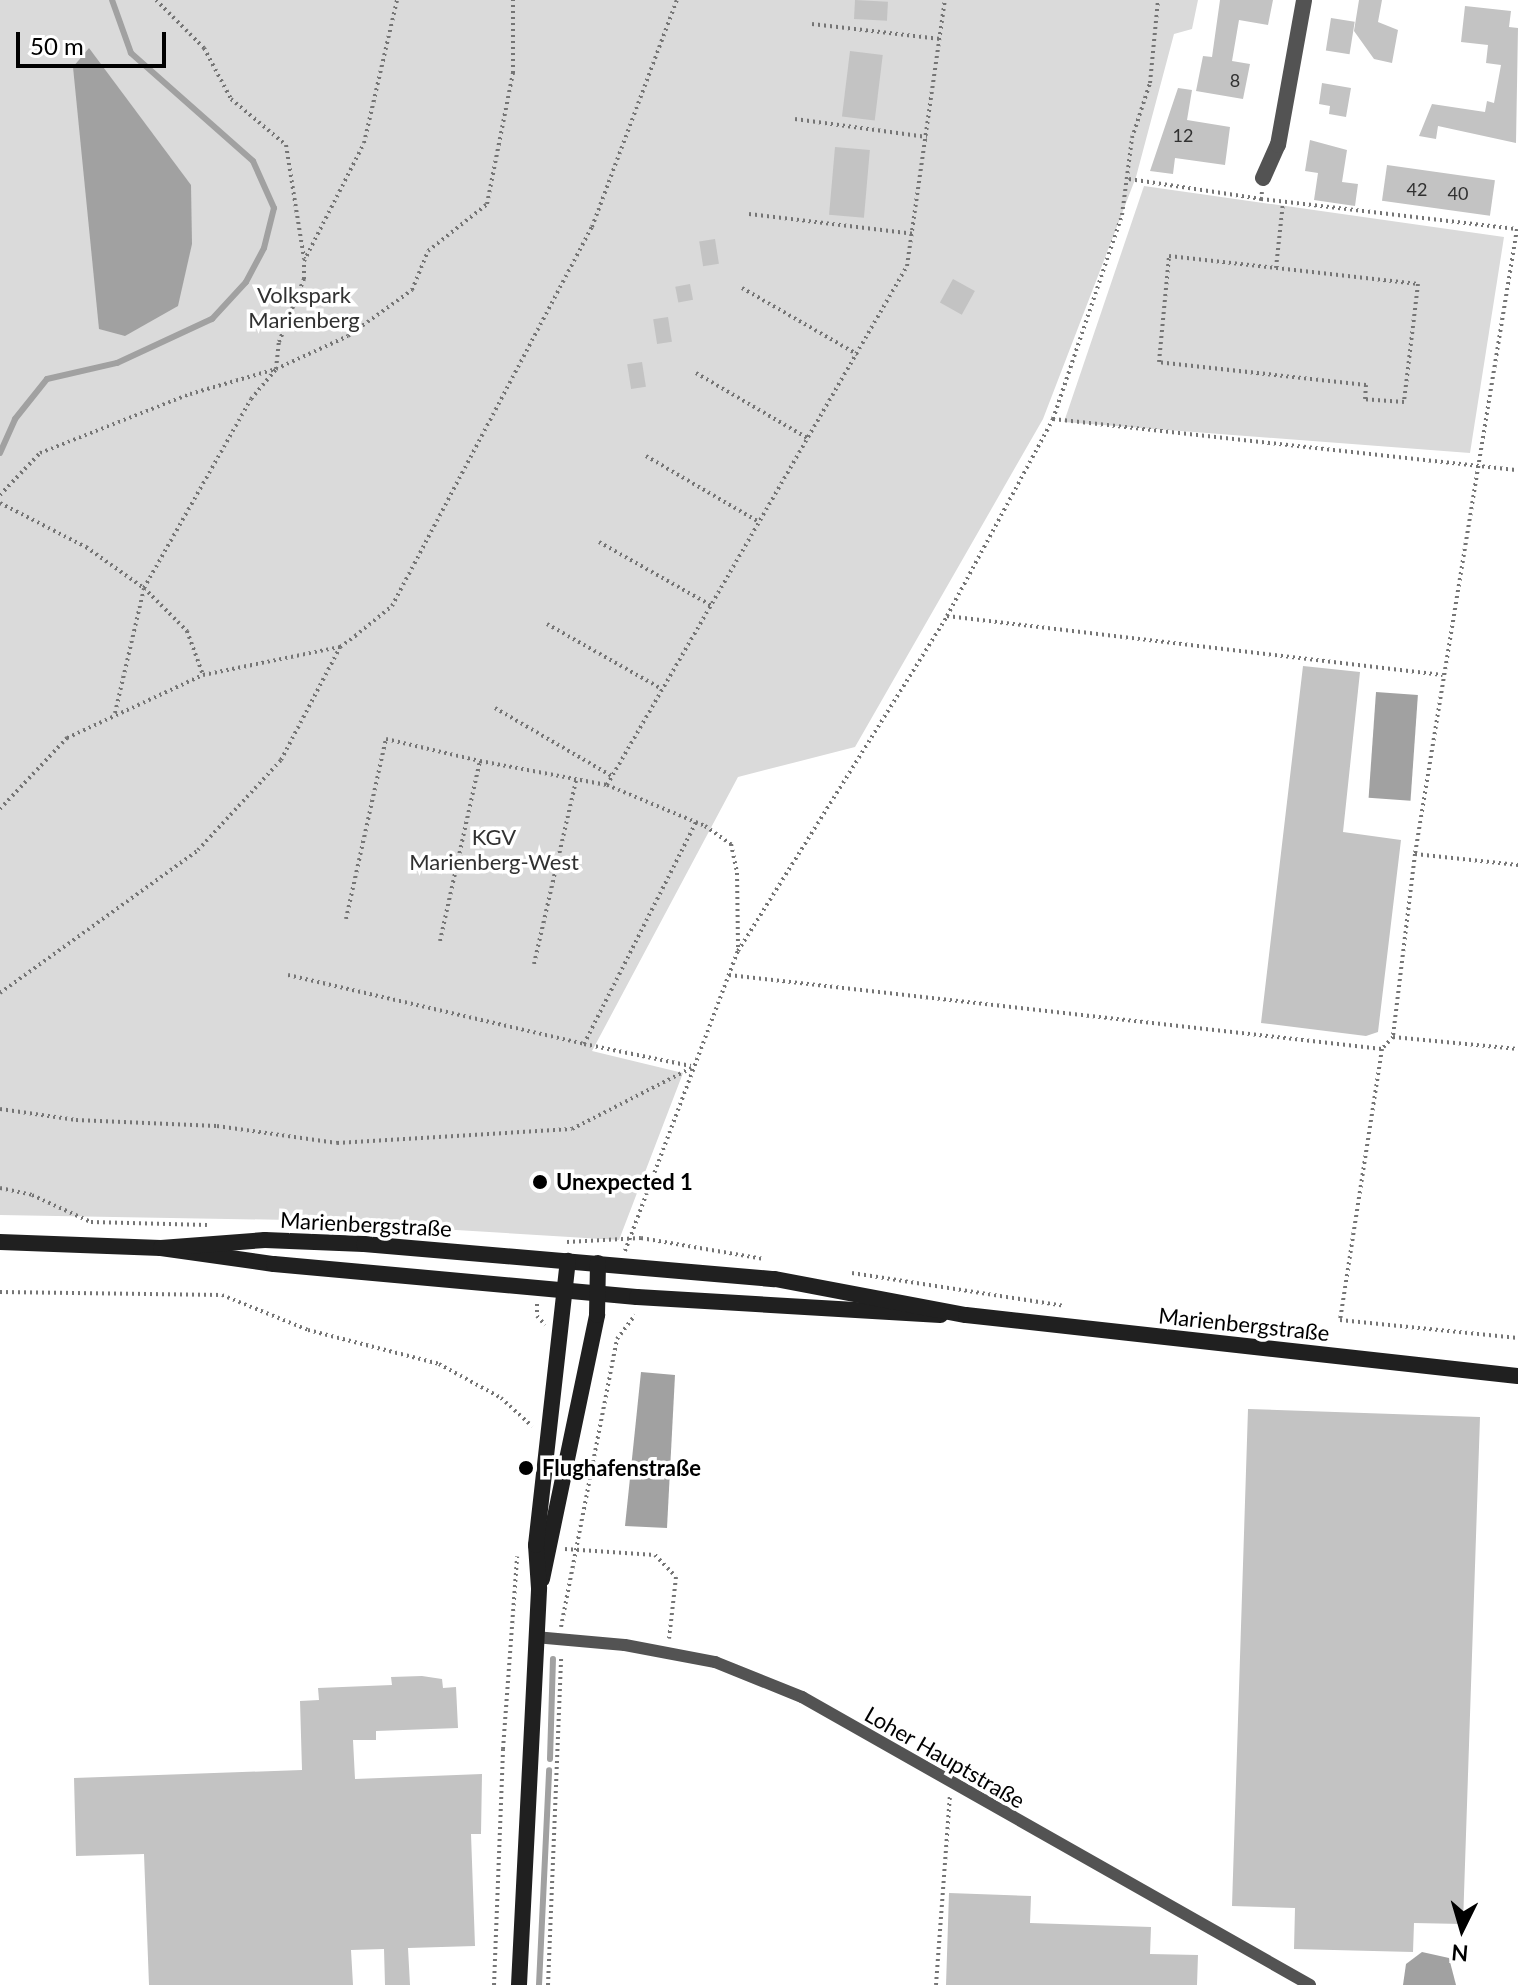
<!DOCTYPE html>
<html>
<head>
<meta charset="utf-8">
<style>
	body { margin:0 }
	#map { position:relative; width:1518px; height:1985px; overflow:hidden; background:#fff; font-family:Lato,sans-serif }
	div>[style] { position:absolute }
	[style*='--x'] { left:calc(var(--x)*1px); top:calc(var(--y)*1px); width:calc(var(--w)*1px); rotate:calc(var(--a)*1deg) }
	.green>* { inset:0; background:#dadada }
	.water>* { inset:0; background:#a1a1a1; transform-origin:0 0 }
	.stream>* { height:6px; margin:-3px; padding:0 3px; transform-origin:3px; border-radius:3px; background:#a1a1a1 }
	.building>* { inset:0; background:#c3c3c3; transform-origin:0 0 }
	.path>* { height:4px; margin-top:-2px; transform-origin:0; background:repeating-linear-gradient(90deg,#757575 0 2px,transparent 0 6px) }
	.service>* { height:12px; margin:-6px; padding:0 6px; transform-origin:6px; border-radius:6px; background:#535353 }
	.minor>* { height:16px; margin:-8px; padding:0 8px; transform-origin:8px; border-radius:8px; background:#535353 }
	.secondary>* { height:16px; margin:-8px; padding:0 8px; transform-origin:8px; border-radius:8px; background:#202020 }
	.dots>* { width:22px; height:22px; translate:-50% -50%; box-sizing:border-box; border:4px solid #fff; border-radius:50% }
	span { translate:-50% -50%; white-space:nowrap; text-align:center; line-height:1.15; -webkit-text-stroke:7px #fff; paint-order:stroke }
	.number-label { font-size:18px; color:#313131 }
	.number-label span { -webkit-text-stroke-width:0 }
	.park-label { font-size:22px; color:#313131 }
	.poi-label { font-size:22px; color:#000; font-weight:700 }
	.left { translate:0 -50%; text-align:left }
	.street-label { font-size:22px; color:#000 }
	.north { position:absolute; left:1422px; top:1889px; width:80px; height:80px; -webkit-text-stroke:6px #fff; paint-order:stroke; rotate:185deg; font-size:22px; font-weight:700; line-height:32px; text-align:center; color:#000 }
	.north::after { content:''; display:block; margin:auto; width:28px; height:36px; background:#000; clip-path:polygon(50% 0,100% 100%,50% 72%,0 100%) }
	.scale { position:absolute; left:16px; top:32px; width:150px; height:36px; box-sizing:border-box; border:4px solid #000; border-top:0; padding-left:10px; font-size:24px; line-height:28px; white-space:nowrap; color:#000; -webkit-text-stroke:6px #fff; paint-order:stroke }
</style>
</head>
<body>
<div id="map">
	<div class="green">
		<div style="clip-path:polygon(0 0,1198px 0,1192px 29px,1174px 34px,1136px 177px,1043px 419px,855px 747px,738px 777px,592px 1051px,683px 1073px,619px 1240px,291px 1220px,0 1215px)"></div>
		<div style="clip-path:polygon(1144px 186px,1504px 237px,1470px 453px,1064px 422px)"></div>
	</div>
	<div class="water">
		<div style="clip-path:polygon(89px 48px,191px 185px,192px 244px,178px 306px,125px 336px,99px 329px,73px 67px)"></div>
		<div style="left:1376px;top:692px;width:42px;height:106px;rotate:4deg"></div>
		<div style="clip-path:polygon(641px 1372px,675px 1375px,667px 1528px,625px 1526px)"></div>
		<div style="clip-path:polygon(1422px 1952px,1449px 1958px,1456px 1985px,1403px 1985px,1406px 1964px)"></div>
	</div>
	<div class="stream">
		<div style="--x:0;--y:453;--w:37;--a:-66"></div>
		<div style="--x:15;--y:419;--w:51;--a:-51.3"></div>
		<div style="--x:47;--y:379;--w:72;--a:-12.9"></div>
		<div style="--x:117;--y:363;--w:105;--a:-24.9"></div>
		<div style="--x:212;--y:319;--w:50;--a:-47.4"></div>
		<div style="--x:246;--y:282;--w:38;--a:-62"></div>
		<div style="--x:264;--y:248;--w:41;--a:-76"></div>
		<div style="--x:274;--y:208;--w:51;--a:-114.1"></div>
		<div style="--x:253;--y:161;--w:163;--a:-138.5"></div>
		<div style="--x:131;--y:53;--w:56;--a:-109.7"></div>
		<div style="--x:550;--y:1759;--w:100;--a:-88.3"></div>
		<div style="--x:539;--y:1985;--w:215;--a:-87.3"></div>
	</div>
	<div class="building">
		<div style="left:855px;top:0;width:33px;height:19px;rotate:3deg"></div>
		<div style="clip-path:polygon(1220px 0,1273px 0,1268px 25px,1239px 20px,1232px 61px,1250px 64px,1243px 99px,1196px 91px,1203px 56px,1212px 57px)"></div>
		<div style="clip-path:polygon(1359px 0,1382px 0,1378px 22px,1398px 30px,1392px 63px,1374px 59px,1354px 31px)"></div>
		<div style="clip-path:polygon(1465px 6px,1511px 11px,1509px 27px,1518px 28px,1516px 143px,1438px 126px,1436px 139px,1419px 136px,1432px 104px,1485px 112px,1487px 101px,1494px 103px,1501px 65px,1486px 63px,1488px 45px,1461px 42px)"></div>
		<div style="left:1331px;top:18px;width:24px;height:33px;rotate:9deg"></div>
		<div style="left:850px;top:51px;width:33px;height:66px;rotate:7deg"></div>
		<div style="clip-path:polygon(1322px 83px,1351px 88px,1346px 117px,1329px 114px,1330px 106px,1319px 104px)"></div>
		<div style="clip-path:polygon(1178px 88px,1192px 90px,1187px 120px,1230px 127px,1225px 165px,1175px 158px,1173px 174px,1150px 171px)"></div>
		<div style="clip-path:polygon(1310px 140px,1347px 150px,1342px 182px,1358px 184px,1355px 206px,1314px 200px,1318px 173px,1305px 171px)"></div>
		<div style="left:835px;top:147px;width:35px;height:68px;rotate:5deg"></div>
		<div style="left:1387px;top:165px;width:109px;height:36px;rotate:8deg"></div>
		<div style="left:715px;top:239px;width:25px;height:16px;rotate:81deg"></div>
		<div style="left:953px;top:279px;width:25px;height:27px;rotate:29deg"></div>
		<div style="left:690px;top:284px;width:16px;height:15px;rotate:79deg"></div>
		<div style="left:668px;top:317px;width:25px;height:15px;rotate:81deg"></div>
		<div style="left:642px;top:362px;width:25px;height:15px;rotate:81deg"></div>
		<div style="clip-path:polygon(1303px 666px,1360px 672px,1343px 832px,1401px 840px,1378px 1032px,1366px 1036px,1261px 1023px)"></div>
		<div style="clip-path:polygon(1248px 1409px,1480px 1417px,1463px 1924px,1414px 1923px,1413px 1952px,1294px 1949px,1295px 1908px,1232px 1906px)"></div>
		<div style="clip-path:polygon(422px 1676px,442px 1679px,443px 1688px,456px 1687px,458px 1728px,376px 1731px,376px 1740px,353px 1740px,355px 1779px,482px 1774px,481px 1834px,471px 1834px,475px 1946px,408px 1948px,410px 1985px,385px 1985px,384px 1949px,351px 1950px,353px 1985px,149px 1985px,144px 1854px,76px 1856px,74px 1778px,302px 1770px,300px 1701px,319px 1700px,318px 1688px,392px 1685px,391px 1677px)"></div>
		<div style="clip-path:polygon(949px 1893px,1031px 1896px,1030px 1923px,1151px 1927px,1150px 1954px,1198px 1955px,1197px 1985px,946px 1985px)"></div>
	</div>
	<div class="path">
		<div style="--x:156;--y:0;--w:68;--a:45"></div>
		<div style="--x:204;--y:48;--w:58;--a:62.1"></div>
		<div style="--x:231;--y:99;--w:72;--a:39.9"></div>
		<div style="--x:286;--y:145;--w:115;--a:81"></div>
		<div style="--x:812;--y:24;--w:129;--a:6.7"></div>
		<div style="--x:795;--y:119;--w:133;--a:7.8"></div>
		<div style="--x:1129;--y:179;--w:134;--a:8.6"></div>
		<div style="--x:1262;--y:192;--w:7;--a:98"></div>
		<div style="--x:1261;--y:199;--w:257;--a:6.7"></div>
		<div style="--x:749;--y:214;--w:167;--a:6.9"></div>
		<div style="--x:1517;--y:229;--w:633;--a:99.27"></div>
		<div style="--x:1415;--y:854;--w:184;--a:96.9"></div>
		<div style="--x:1393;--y:1037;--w:16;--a:133"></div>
		<div style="--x:1382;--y:1049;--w:274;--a:98.8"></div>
		<div style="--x:1340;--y:1320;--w:179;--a:5.8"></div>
		<div style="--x:1169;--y:256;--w:251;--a:6.4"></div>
		<div style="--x:1418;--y:284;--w:119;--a:96.8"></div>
		<div style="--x:1404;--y:402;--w:39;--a:-176"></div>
		<div style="--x:1365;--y:399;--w:14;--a:-86"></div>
		<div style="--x:1366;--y:385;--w:208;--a:-173.7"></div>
		<div style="--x:1159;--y:362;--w:106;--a:-84.6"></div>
		<div style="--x:1276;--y:268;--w:65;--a:-83.9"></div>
		<div style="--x:742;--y:288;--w:133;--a:29.9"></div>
		<div style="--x:696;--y:373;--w:131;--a:30.3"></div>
		<div style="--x:1053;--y:419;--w:468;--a:6.3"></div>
		<div style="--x:646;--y:456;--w:131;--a:30.3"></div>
		<div style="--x:0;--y:495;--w:58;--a:-46.4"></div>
		<div style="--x:40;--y:453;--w:161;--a:-21.5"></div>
		<div style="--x:190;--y:394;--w:90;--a:-16.2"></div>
		<div style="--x:276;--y:369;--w:79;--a:-24.6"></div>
		<div style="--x:348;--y:336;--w:79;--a:-35.7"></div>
		<div style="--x:412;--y:290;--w:42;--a:-67.7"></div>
		<div style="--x:428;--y:251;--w:75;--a:-38.5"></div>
		<div style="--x:487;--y:204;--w:134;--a:-78.8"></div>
		<div style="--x:513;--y:73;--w:73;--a:-90"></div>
		<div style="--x:0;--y:503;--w:97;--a:27.1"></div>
		<div style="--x:86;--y:547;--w:71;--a:35.3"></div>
		<div style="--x:144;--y:588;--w:61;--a:45"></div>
		<div style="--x:187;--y:631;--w:47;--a:70"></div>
		<div style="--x:203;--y:675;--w:140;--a:-11.6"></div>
		<div style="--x:340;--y:647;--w:19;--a:-36"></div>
		<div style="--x:355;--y:636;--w:48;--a:-39"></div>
		<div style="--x:392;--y:606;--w:429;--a:-62.2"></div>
		<div style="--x:592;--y:227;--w:242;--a:-69.5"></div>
		<div style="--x:599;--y:542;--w:130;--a:29.5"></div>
		<div style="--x:947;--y:616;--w:499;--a:6.8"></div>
		<div style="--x:547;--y:624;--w:132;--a:29.5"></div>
		<div style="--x:495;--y:708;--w:135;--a:30.2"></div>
		<div style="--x:115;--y:713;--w:128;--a:-76.9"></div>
		<div style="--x:144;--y:588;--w:217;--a:-60.5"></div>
		<div style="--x:251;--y:399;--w:39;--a:-50"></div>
		<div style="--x:276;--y:369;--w:27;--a:-84"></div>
		<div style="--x:279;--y:342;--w:68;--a:-68.4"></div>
		<div style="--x:304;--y:279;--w:18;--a:-90"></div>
		<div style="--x:304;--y:261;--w:132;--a:-63"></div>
		<div style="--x:364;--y:143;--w:147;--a:-77"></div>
		<div style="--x:607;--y:785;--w:599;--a:-59.97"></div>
		<div style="--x:907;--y:266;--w:269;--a:-81.9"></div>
		<div style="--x:0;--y:809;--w:98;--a:-46.7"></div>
		<div style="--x:67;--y:738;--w:150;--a:-24.9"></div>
		<div style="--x:1415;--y:854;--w:104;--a:6.1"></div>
		<div style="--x:346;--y:919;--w:184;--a:-77.5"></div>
		<div style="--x:386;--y:739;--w:97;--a:13.2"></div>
		<div style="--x:440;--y:941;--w:184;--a:-77.5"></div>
		<div style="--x:480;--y:761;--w:129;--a:10.7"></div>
		<div style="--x:607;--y:785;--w:106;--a:22.7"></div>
		<div style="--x:705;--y:826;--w:32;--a:35"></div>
		<div style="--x:731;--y:844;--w:30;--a:78"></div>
		<div style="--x:737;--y:873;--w:76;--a:89.2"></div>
		<div style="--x:534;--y:964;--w:188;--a:-77.1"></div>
		<div style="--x:288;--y:975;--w:304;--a:13.1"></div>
		<div style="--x:584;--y:1044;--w:249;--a:-63.2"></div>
		<div style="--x:729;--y:975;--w:657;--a:6.47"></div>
		<div style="--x:0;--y:993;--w:244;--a:-35.8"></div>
		<div style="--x:198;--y:850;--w:122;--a:-47.3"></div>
		<div style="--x:281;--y:760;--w:127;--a:-62.4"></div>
		<div style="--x:1393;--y:1037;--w:126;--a:5.5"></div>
		<div style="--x:584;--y:1044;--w:109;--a:11.6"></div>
		<div style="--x:0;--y:1109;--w:77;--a:8.2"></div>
		<div style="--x:76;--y:1120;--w:141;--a:2.4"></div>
		<div style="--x:217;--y:1126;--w:121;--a:8.1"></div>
		<div style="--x:337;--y:1143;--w:235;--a:-3.4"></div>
		<div style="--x:572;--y:1129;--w:134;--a:-27.1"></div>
		<div style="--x:0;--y:1188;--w:33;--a:12"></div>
		<div style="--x:32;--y:1195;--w:65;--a:24.6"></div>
		<div style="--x:91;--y:1222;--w:116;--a:1.5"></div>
		<div style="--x:567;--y:1242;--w:74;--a:-3.1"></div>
		<div style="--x:641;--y:1238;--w:125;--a:9.7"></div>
		<div style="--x:625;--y:1251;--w:321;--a:-69.4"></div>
		<div style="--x:738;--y:951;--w:395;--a:-58"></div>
		<div style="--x:947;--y:616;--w:224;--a:-61.7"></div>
		<div style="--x:1053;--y:419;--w:215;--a:-71.3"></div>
		<div style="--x:1122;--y:215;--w:78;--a:-82.6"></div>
		<div style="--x:1132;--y:138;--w:58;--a:-71.9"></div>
		<div style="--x:1150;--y:83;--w:83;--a:-84.5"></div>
		<div style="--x:852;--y:1273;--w:215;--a:8.8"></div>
		<div style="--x:0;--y:1292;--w:222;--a:0.8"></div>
		<div style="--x:222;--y:1295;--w:93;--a:22.1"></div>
		<div style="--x:308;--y:1330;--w:135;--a:14.5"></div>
		<div style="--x:439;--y:1364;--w:71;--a:28.7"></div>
		<div style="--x:501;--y:1398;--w:42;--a:42.1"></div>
		<div style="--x:537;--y:1304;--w:12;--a:90"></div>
		<div style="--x:537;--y:1316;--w:12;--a:48"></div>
		<div style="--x:565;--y:1549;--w:90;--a:3.8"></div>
		<div style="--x:655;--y:1555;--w:30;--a:46"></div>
		<div style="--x:676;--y:1577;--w:62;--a:96.4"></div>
		<div style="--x:561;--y:1627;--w:293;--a:-79"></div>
		<div style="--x:617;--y:1339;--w:30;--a:-53"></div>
		<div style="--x:494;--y:1985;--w:236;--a:-87.8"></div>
		<div style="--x:503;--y:1749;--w:193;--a:-85.8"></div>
		<div style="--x:548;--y:1985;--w:329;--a:-87.7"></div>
		<div style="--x:936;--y:1985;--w:190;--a:-85.8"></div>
	</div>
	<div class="service">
		<div style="--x:535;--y:1637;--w:90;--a:5.1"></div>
		<div style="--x:625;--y:1645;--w:92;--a:10.7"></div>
		<div style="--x:715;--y:1662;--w:94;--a:21.9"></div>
		<div style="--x:802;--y:1697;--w:584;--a:29.55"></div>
	</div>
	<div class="minor">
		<div style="--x:1263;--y:178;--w:36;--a:-66"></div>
		<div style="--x:1278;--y:145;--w:147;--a:-79.8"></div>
	</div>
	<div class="secondary">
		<div style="--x:0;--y:1242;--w:161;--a:2.1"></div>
		<div style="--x:161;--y:1248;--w:114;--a:8.1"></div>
		<div style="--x:274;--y:1264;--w:364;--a:5.2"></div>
		<div style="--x:637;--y:1297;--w:304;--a:3.4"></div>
		<div style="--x:161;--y:1248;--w:104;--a:-4.4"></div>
		<div style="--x:265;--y:1240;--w:99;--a:2.3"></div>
		<div style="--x:364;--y:1244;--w:412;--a:4.9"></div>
		<div style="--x:775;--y:1279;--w:194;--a:10.7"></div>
		<div style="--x:966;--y:1315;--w:555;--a:6.31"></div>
		<div style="--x:542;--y:1579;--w:270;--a:-78.2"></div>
		<div style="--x:597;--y:1315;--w:52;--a:-88.9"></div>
		<div style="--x:519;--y:1985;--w:398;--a:-87.1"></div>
		<div style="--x:539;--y:1588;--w:43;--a:-94"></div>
		<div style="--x:536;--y:1545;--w:286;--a:-83.6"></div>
	</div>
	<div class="dots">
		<div style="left:540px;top:1182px;background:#000"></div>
		<div style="left:526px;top:1468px;background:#000"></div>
	</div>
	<div class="number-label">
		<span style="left:1235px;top:80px">8</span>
		<span style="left:1183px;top:135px">12</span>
		<span style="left:1417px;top:189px">42</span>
		<span style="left:1458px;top:193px">40</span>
	</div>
	<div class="park-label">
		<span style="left:304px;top:307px">Volkspark<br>Marienberg</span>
		<span style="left:494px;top:849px">KGV<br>Marienberg-West</span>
	</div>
	<div class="poi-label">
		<span class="left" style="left:556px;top:1182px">Unexpected 1</span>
		<span class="left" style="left:542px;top:1468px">Flughafenstraße</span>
	</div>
	<div class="street-label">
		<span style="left:366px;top:1224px;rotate:3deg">Marienbergstraße</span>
		<span style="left:1244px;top:1324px;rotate:6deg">Marienbergstraße</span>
		<span style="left:945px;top:1757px;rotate:30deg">Loher Hauptstraße</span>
	</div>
	<div class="north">N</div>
	<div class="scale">50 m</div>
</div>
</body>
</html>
